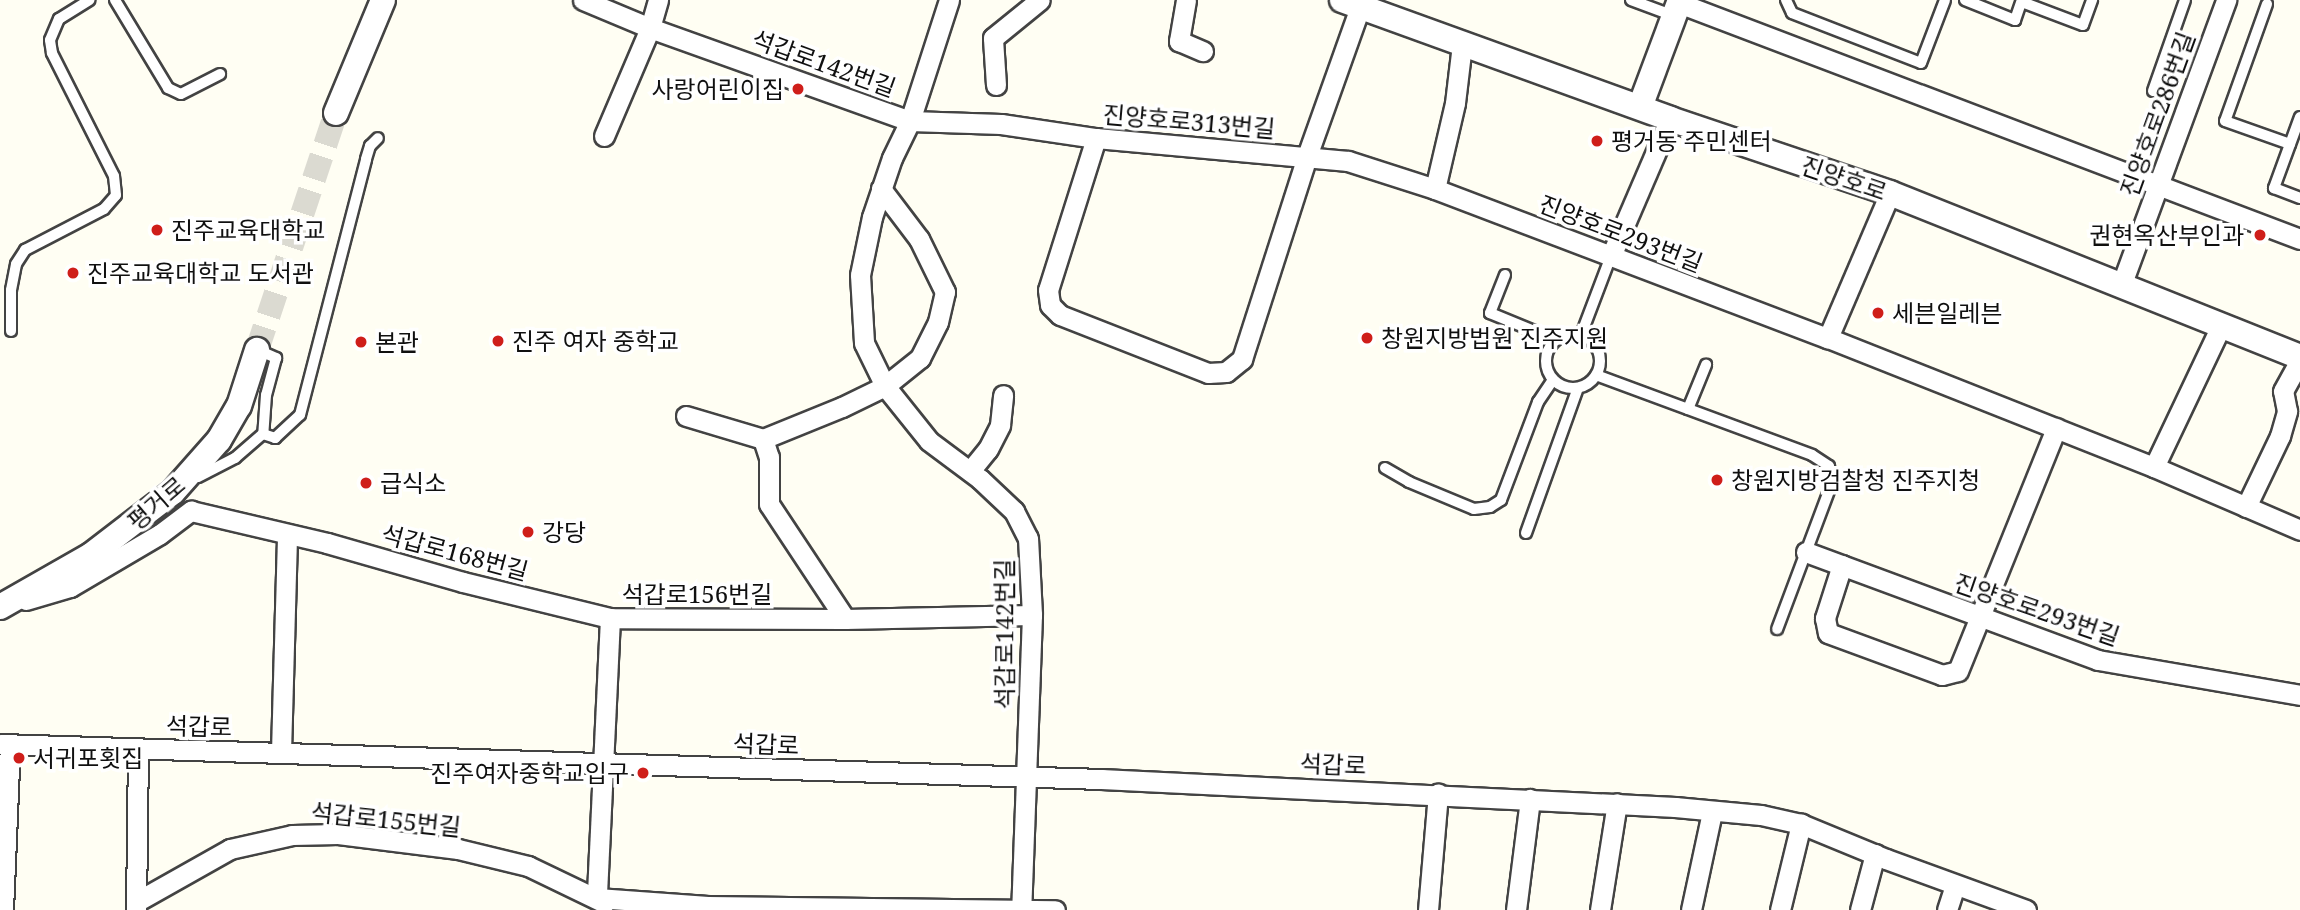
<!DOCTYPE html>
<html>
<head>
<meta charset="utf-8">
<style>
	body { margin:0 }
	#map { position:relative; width:2300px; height:910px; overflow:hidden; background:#fffef3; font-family:"Noto Serif","Noto Sans KR",serif }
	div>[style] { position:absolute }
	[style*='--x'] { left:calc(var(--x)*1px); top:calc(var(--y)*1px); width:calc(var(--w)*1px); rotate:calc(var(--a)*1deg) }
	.tertiary-tunnel>* { height:24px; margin-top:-12px; transform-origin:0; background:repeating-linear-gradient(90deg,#dbdad1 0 24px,transparent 0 36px) }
	.roads { filter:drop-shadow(2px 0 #434343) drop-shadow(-2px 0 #434343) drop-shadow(0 2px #434343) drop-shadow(0 -2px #434343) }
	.service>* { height:10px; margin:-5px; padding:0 5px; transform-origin:5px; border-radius:5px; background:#fff }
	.service>.ring { margin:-5px; padding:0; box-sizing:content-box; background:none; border:10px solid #fff; border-radius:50% }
	.minor>* { height:19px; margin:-9.5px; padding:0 9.5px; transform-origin:9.5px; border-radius:9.5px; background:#fff }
	.tertiary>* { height:24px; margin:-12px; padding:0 12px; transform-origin:12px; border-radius:12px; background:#fff }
	.dots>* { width:19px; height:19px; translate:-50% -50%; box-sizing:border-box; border:4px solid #fff; border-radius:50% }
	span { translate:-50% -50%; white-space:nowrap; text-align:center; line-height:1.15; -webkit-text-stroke:7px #fff; paint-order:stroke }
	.street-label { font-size:24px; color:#101010 }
	.poi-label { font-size:24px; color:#101010 }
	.right { translate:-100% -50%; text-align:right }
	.left { translate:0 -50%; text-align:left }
</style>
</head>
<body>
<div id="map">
	<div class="tertiary-tunnel">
		<div style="--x:257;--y:350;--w:250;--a:-71.6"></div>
	</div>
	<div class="roads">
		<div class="service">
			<div style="--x:115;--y:0;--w:103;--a:58.9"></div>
			<div style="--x:168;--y:88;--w:14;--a:25"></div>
			<div style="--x:181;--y:94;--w:44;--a:-27.1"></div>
			<div style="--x:1631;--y:0;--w:46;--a:20.4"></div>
			<div style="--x:1786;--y:0;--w:14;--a:65"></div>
			<div style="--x:1792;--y:13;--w:138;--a:21.2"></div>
			<div style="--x:1921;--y:63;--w:67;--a:-69.1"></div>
			<div style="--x:1965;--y:0;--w:54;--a:21.8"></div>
			<div style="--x:2015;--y:20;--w:21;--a:-71"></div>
			<div style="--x:2022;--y:2;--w:65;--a:20.7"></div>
			<div style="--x:2083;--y:25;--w:27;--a:-70"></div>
			<div style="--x:2267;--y:4;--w:124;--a:109.7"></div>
			<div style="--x:2225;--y:121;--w:69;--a:19.5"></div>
			<div style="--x:2153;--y:91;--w:96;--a:-70.6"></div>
			<div style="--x:2300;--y:117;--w:76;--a:110.1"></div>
			<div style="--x:2274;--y:188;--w:28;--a:21"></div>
			<div style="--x:1505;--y:275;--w:41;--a:111.5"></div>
			<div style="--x:1490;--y:313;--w:71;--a:22.2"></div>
			<div style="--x:11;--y:331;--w:41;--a:-90"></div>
			<div style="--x:11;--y:290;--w:26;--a:-79"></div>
			<div style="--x:16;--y:264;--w:17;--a:-57"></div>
			<div style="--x:25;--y:250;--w:89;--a:-27.4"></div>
			<div style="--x:104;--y:209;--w:18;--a:-49"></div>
			<div style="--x:116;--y:195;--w:19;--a:-96"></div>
			<div style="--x:114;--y:176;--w:138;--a:-116.8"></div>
			<div style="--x:52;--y:53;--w:13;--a:-99"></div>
			<div style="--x:50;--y:40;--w:23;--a:-67"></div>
			<div style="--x:59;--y:19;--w:36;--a:-32"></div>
			<div class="ring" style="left:1546px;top:334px;width:44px;height:44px"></div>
			<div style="--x:1581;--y:335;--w:85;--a:-69.2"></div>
			<div style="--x:258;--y:350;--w:20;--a:24"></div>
			<div style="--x:276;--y:358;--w:38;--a:105"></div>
			<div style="--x:266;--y:395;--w:39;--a:94"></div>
			<div style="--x:1596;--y:375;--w:230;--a:20.3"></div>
			<div style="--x:1812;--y:455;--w:20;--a:33"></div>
			<div style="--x:1829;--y:466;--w:17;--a:80"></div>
			<div style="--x:1832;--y:483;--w:156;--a:110.6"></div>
			<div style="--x:1688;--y:409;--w:48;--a:-67.8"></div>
			<div style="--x:1385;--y:468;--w:28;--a:30"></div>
			<div style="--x:1409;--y:482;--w:70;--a:22.6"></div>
			<div style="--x:1474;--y:509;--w:16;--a:-7"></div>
			<div style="--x:1490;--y:507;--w:13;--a:-32"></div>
			<div style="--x:1501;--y:500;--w:105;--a:-69.3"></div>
			<div style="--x:1538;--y:402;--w:27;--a:-56"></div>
			<div style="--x:198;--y:477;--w:42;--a:-27.2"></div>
			<div style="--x:235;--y:458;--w:37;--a:-41"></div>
			<div style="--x:263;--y:434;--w:13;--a:18"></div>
			<div style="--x:275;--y:438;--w:34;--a:-43"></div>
			<div style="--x:300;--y:415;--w:264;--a:-75.5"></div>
			<div style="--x:366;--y:159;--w:14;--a:-73"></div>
			<div style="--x:370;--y:146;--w:11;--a:-45"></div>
			<div style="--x:1526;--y:533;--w:154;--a:-70.3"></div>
		</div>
		<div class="minor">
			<div style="--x:583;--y:0;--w:73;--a:22.7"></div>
			<div style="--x:650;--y:28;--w:276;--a:19.7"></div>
			<div style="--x:910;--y:121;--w:91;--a:1.9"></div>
			<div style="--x:1001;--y:124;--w:96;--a:8.4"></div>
			<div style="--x:1096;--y:138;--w:253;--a:5.2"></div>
			<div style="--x:1348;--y:161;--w:91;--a:17.8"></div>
			<div style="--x:1435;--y:189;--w:420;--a:20.8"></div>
			<div style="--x:949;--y:0;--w:127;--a:107.9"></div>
			<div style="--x:910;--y:121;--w:41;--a:115.9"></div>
			<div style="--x:892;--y:158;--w:62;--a:108.7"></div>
			<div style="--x:872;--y:217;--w:59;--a:101.7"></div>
			<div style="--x:860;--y:275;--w:68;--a:86.6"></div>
			<div style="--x:864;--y:343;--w:48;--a:64"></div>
			<div style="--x:885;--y:386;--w:70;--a:51.3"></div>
			<div style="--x:929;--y:441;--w:64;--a:36.7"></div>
			<div style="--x:980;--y:479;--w:47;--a:43.3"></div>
			<div style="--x:1014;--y:511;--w:30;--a:63"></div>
			<div style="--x:1028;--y:538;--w:77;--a:87"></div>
			<div style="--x:1032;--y:615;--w:295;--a:92.1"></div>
			<div style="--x:1186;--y:0;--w:42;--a:99.7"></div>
			<div style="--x:1179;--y:41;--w:26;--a:23"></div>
			<div style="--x:1679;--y:3;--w:664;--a:20.81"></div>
			<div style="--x:996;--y:85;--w:47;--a:-93.7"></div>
			<div style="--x:993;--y:38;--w:60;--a:-39"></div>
			<div style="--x:604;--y:136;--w:117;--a:-66.9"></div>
			<div style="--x:650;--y:28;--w:29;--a:-74"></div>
			<div style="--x:1096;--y:138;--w:159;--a:107.5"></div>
			<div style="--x:1048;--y:290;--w:15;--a:82"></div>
			<div style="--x:1050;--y:305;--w:14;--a:45"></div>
			<div style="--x:1060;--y:315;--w:159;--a:21.4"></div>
			<div style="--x:1208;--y:373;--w:18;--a:-3"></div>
			<div style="--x:1226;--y:372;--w:21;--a:-39"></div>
			<div style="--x:1242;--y:359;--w:213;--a:-72.2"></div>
			<div style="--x:1307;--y:156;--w:158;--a:-70.4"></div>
			<div style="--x:1435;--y:189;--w:88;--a:-76.9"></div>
			<div style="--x:1455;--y:103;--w:59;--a:-83.2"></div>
			<div style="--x:1890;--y:193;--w:158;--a:113.2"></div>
			<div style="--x:1828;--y:338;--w:351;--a:21.6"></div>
			<div style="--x:2154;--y:467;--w:159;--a:23.3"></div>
			<div style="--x:1611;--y:256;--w:149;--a:-66.7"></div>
			<div style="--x:2121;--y:286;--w:305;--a:-69.8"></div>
			<div style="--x:686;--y:416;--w:80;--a:16.6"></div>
			<div style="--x:763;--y:439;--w:85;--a:-22.1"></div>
			<div style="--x:842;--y:407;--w:48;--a:-26"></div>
			<div style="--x:885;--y:386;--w:45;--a:-38.7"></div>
			<div style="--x:920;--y:358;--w:40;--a:-63.4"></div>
			<div style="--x:938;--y:322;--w:31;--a:-77"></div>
			<div style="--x:945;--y:292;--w:59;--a:-116.1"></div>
			<div style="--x:919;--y:239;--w:63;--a:-127.2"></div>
			<div style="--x:763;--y:439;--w:19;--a:72"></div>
			<div style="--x:769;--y:457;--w:47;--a:90"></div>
			<div style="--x:769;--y:504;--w:138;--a:56.5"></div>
			<div style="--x:2154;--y:467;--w:156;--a:-64.6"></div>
			<div style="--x:970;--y:471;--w:28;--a:-51"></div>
			<div style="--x:988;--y:449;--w:27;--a:-63"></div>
			<div style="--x:1000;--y:425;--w:30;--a:-84"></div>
			<div style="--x:2246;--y:507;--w:79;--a:-64.4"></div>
			<div style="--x:2280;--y:436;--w:26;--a:-74"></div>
			<div style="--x:2287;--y:411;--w:20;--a:-101"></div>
			<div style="--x:2283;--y:391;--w:35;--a:-61"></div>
			<div style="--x:1806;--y:552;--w:311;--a:20.3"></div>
			<div style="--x:2098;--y:660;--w:205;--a:9.8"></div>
			<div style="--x:1842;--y:565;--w:56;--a:107.8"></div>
			<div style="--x:1825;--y:618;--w:15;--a:79"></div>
			<div style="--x:1828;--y:633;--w:121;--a:20.2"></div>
			<div style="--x:1942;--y:675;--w:16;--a:-14"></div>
			<div style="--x:1958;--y:671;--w:262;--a:-68"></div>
			<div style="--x:26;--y:600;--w:46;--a:-16.5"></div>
			<div style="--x:70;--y:587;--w:104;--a:-30.5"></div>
			<div style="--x:160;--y:534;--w:39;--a:-37"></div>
			<div style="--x:191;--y:511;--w:140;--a:13.2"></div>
			<div style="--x:327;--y:543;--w:141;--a:16"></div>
			<div style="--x:463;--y:582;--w:151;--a:13.8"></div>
			<div style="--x:1032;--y:615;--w:187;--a:178.8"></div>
			<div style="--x:845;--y:619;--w:235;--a:-179.8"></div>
			<div style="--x:610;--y:618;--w:280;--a:92.7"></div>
			<div style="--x:597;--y:898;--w:111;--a:4.1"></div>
			<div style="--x:708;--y:906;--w:347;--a:0.7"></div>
			<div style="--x:0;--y:744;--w:1102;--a:1.82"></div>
			<div style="--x:1101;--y:779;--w:575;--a:2.79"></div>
			<div style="--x:1675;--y:807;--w:86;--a:5.3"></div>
			<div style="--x:1761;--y:815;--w:41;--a:12.7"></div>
			<div style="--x:1801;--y:824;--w:92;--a:22.4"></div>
			<div style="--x:1886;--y:859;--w:149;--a:20"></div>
			<div style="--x:281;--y:752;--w:218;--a:-88.4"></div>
			<div style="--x:136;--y:902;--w:108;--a:-29.4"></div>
			<div style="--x:230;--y:849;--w:64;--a:-12.7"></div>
			<div style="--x:292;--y:835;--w:46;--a:-1.2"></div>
			<div style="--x:338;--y:834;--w:121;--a:7.1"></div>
			<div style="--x:458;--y:849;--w:72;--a:13.7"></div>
			<div style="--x:528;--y:866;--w:85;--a:25.7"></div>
			<div style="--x:3;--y:910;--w:165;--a:-87.6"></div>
			<div style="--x:136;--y:910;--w:161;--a:-89.3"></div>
			<div style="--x:1428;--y:910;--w:117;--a:-85.1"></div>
			<div style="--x:1516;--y:910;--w:112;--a:-82.8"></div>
			<div style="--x:1600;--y:910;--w:108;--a:-81"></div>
			<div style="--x:1691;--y:910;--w:100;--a:-77.9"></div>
			<div style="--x:1780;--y:910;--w:89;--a:-76.3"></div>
			<div style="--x:1860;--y:910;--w:58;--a:-75"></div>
			<div style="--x:1947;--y:910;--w:26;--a:-72"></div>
		</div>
		<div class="tertiary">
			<div style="--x:1342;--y:0;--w:349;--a:19.9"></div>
			<div style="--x:1670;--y:119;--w:232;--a:18.6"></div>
			<div style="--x:1890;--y:193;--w:442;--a:21.8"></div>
			<div style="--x:1640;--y:107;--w:114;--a:-69.5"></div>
			<div style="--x:336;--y:113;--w:122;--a:-67.4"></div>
			<div style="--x:0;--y:607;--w:105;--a:-29.7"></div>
			<div style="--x:91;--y:555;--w:103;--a:-37.5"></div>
			<div style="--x:173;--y:492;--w:69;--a:-48.5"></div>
			<div style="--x:219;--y:440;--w:39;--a:-60"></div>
			<div style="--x:239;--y:406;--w:59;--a:-72.2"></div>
		</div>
	</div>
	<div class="dots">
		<div style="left:798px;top:89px;background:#cf1e1a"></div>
		<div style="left:1597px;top:141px;background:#cf1e1a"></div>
		<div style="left:157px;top:230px;background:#cf1e1a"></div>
		<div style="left:2260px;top:235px;background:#cf1e1a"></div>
		<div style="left:73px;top:273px;background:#cf1e1a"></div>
		<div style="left:1878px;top:313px;background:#cf1e1a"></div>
		<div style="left:1367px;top:338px;background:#cf1e1a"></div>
		<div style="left:498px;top:341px;background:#cf1e1a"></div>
		<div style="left:361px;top:342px;background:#cf1e1a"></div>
		<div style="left:1717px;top:480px;background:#cf1e1a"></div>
		<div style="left:366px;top:483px;background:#cf1e1a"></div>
		<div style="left:528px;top:532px;background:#cf1e1a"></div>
		<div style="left:19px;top:758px;background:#cf1e1a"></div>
		<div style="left:643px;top:773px;background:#cf1e1a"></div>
	</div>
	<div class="street-label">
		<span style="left:824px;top:63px;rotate:20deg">석갑로142번길</span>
		<span style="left:2157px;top:114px;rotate:-70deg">진양호로286번길</span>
		<span style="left:1189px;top:121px;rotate:5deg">진양호로313번길</span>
		<span style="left:1844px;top:178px;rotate:19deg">진양호로</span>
		<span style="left:1621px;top:233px;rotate:21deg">진양호로293번길</span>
		<span style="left:156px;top:503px;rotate:-41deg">평거로</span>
		<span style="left:455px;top:552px;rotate:15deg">석갑로168번길</span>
		<span style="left:697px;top:594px">석갑로156번길</span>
		<span style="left:2037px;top:609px;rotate:19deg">진양호로293번길</span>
		<span style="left:1004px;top:634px;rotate:-90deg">석갑로142번길</span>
		<span style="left:199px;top:726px;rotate:1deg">석갑로</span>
		<span style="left:766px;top:744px;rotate:2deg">석갑로</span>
		<span style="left:1333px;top:764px;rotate:2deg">석갑로</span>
		<span style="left:386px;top:819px;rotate:6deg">석갑로155번길</span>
	</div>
	<div class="poi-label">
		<span class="right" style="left:784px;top:89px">사랑어린이집</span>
		<span class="left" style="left:1611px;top:141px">평거동 주민센터</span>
		<span class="left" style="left:171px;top:230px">진주교육대학교</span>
		<span class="right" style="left:2244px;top:235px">권현옥산부인과</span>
		<span class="left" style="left:87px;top:273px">진주교육대학교 도서관</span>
		<span class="left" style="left:1892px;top:313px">세븐일레븐</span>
		<span class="left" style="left:1381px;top:338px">창원지방법원 진주지원</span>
		<span class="left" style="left:512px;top:341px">진주 여자 중학교</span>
		<span class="left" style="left:375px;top:342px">본관</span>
		<span class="left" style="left:1731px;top:480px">창원지방검찰청 진주지청</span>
		<span class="left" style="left:380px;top:483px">급식소</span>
		<span class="left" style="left:542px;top:532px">강당</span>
		<span class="left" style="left:33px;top:758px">서귀포횟집</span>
		<span class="right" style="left:629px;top:773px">진주여자중학교입구</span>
	</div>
</div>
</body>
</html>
